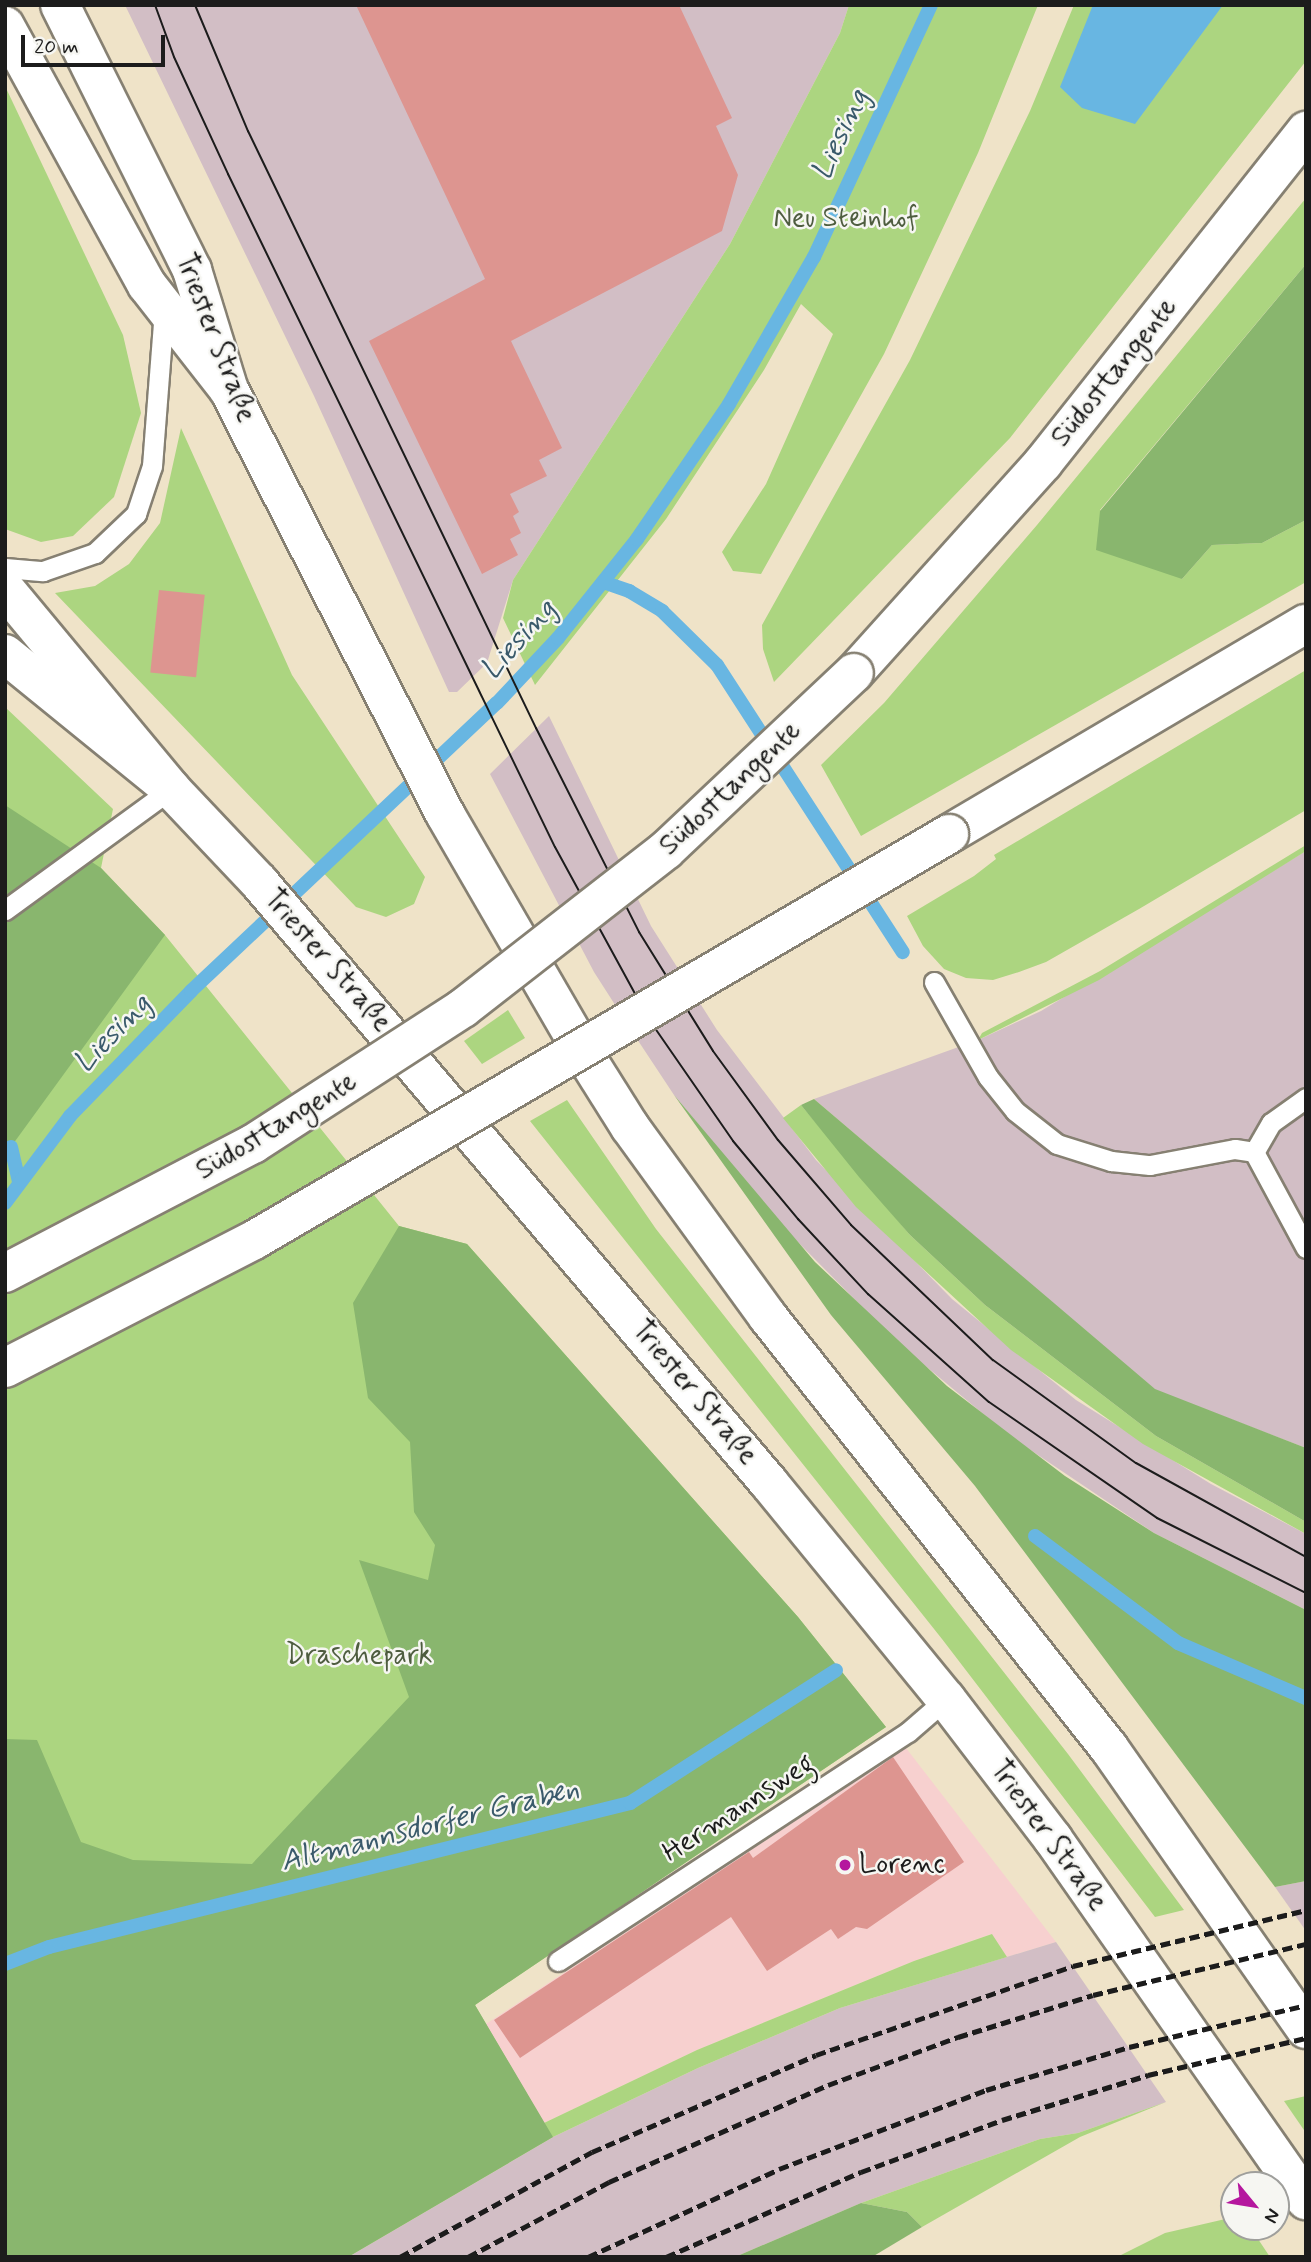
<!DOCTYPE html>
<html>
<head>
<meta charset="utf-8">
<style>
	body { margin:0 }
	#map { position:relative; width:1311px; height:2262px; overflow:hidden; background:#efe3c8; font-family:Mynerve,sans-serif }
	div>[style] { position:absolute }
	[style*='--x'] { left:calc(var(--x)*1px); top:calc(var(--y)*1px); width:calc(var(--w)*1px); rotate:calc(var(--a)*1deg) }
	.built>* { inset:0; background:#f7d0cf }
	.industrial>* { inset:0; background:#d2bec5 }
	.green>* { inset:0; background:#acd580 }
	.forest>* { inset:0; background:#89b66e }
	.water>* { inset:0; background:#68b6e2 }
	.stream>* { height:14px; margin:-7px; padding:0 7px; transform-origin:7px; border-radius:7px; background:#68b6e2 }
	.building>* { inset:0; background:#dd9590; transform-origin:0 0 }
	.roads { filter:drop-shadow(2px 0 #868072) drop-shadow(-2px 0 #868072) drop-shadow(0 2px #868072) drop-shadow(0 -2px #868072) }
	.service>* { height:19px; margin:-9.5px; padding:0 9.5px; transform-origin:9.5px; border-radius:9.5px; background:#fff }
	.primary>* { height:38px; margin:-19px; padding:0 19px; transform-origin:19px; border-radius:19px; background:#fff }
	.motorway>* { height:38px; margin:-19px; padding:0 19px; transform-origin:19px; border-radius:19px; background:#fff }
	.tram>* { height:2px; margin:-1px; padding:0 1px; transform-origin:1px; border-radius:1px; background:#1c1c1c }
	.rail>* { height:5px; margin-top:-2.5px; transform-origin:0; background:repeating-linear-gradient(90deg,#1c1c1c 0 10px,transparent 0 15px) }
	.bridges { filter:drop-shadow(2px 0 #868072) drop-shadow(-2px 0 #868072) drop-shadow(0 2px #868072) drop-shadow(0 -2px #868072) }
	.motorway-bridge>* { height:38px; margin:-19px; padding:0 19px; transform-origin:19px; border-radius:19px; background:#fff }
	.dots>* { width:19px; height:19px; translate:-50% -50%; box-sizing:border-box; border:4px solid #f6f6f2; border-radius:50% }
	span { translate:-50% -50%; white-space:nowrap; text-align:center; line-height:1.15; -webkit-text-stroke:5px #f6f6f2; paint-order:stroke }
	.park-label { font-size:28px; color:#4e5d3f }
	.street-label { font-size:28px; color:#1c1c1c }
	.poi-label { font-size:28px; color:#1c1c1c }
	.left { translate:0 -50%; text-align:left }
	.water-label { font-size:30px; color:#3a5a6b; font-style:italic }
	.frame { position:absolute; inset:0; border:7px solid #1c1c1c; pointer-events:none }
	.north { position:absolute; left:1220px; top:2171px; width:70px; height:70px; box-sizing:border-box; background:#f6f6f2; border:2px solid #9f9f9c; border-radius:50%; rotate:120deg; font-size:19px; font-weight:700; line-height:28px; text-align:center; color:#1c1c1c }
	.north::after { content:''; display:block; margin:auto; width:24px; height:32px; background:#b5179e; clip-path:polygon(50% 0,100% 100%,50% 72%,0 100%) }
	.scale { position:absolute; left:21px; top:35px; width:144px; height:32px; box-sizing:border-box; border:4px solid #1c1c1c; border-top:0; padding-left:9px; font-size:21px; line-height:24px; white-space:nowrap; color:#1c1c1c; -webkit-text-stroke:5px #f6f6f2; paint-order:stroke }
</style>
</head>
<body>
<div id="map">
	<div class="built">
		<div style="clip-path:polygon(906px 1748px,1056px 1942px,1007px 1957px,991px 1934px,914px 1961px,697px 2050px,544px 2123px,486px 2024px)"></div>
	</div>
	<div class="industrial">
		<div style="clip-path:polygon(125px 5px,849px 5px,840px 33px,730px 244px,513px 580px,487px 663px,457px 692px,449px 692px,314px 396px)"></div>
		<div style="clip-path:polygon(549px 716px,651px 926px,717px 1030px,816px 1160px,952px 1299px,1076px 1400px,1211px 1484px,1306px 1534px,1306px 1610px,1154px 1533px,1011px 1437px,899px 1344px,781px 1225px,674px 1095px,635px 1036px,594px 972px,490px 774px)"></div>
		<div style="clip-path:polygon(1306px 851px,1306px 1448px,1155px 1390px,814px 1099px,978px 1040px,1041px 1011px)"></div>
		<div style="clip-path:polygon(1306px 1881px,1306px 1931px,1275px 1887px)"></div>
		<div style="clip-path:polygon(1056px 1942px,1166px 2102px,1078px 2133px,1040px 2139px,861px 2203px,735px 2257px,348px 2257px,553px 2137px,698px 2068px,840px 2008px)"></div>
	</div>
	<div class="green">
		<div style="clip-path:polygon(849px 5px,1038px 5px,978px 153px,884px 354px,761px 574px,733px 571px,722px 552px,766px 484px,833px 334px,801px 304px,764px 370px,666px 519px,535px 685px,503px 618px,513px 580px,730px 244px,840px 33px)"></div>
		<div style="clip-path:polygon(1074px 5px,1306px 5px,1306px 61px,1010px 438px,774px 682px,763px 649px,762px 625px,910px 360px,1030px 111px)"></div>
		<div style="clip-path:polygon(5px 86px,123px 335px,141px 413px,114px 497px,73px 536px,41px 542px,5px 529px)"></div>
		<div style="clip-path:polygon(1306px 198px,1306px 264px,1100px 510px,1182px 579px,1212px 545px,1262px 543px,1306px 520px,1306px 582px,861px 836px,821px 765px,884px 703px,1037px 525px)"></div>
		<div style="clip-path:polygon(181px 428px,292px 675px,425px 877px,414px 904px,386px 917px,356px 907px,55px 593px,95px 586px,129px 564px,160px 523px)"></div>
		<div style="clip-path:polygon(1306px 670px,1306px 810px,1139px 909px,1046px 962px,1019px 972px,993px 980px,966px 978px,944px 969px,923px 946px,907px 916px,974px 876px,996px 859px,994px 855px)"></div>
		<div style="clip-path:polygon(5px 707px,113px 809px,101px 868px,165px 935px,399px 1226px,467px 1244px,798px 1617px,886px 1727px,475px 2005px,544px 2123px,697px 2050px,914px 1961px,992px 1934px,1007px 1957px,840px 2008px,698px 2068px,553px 2137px,348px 2257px,5px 2257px)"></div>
		<div style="clip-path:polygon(1306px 845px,1306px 851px,1099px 980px,978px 1040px,982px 1033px,1100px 971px)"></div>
		<div style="clip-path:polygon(508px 1010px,525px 1038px,482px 1064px,464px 1041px)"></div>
		<div style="clip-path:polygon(567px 1100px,656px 1229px,1068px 1754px,1184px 1910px,1155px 1917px,942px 1639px,530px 1121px)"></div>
		<div style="clip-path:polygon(801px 1105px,910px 1235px,985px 1305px,1156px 1436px,1306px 1522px,1306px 1534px,1143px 1444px,1011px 1350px,856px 1207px,783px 1118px)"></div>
		<div style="clip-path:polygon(1306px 2096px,1306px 2133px,1284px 2101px)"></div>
		<div style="clip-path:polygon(1166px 2102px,1080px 2137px,922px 2227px,907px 2212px,861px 2203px,1040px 2139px,1078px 2133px)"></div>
		<div style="clip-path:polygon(1234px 2217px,1234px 2227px,1250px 2227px,1270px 2257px,1117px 2257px,1165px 2233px)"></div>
	</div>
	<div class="forest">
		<div style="clip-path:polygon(1306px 264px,1306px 520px,1262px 543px,1212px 545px,1182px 579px,1096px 550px,1100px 511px)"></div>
		<div style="clip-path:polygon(5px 805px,101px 868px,165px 935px,5px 1155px)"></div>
		<div style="clip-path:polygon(674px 1095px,815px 1262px,947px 1386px,1065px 1476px,1154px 1533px,1306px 1610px,1306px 1881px,1275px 1887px,975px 1486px,831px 1315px)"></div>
		<div style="clip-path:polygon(814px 1099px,1155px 1389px,1306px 1448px,1306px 1522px,1156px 1436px,985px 1305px,910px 1235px,859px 1177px,801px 1105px)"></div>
		<div style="clip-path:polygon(399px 1226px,467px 1244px,798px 1617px,886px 1727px,475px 2005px,553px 2137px,348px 2257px,5px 2257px,5px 1739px,37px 1740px,81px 1842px,133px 1860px,252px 1864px,409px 1697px,359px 1560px,428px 1580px,435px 1545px,414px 1512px,410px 1442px,368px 1398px,353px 1303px)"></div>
		<div style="clip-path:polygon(861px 2203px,907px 2212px,922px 2227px,872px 2257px,735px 2257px)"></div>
	</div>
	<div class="water">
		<div style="clip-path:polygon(1093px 5px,1223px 5px,1135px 124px,1082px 108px,1060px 87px)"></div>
	</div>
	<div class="stream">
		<div style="--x:603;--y:582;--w:28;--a:19"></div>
		<div style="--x:629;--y:591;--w:39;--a:31"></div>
		<div style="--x:662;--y:611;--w:77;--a:44.5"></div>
		<div style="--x:717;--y:665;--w:342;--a:57.1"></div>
		<div style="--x:11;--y:1147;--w:35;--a:77"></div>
		<div style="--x:5;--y:1203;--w:109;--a:-53.2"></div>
		<div style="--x:70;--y:1116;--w:174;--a:-45.9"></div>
		<div style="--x:191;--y:991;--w:420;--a:-43.3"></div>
		<div style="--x:497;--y:703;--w:89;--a:-46.8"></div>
		<div style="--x:558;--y:638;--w:127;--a:-51.4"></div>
		<div style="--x:637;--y:539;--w:163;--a:-55.7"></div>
		<div style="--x:729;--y:404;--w:170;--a:-60"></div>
		<div style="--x:814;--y:257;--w:278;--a:-65.1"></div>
		<div style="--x:1035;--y:1536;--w:179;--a:36.8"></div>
		<div style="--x:1178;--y:1643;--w:139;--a:23.3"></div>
		<div style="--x:5;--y:1964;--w:47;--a:-21.1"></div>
		<div style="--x:49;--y:1947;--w:599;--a:-13.92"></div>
		<div style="--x:630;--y:1803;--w:245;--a:-32.8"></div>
	</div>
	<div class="building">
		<div style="clip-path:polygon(356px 5px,679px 5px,732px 118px,716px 126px,738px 175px,722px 231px,511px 341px,562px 448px,539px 460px,547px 476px,510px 494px,519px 512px,513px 516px,521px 533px,510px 539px,518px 555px,482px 574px,369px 341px,485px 279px)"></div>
		<div style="left:159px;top:590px;width:46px;height:83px;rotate:6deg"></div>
		<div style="clip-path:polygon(893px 1757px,964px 1862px,867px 1929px,856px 1927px,838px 1939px,831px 1929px,767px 1971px,731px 1917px,520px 2058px,494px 2020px,749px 1852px,753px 1858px)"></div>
	</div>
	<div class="roads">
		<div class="service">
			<div style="--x:5;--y:568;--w:38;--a:5"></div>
			<div style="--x:43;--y:571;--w:55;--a:-19.1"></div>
			<div style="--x:95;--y:553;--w:57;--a:-43.6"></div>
			<div style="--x:136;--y:514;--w:51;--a:-71.6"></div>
			<div style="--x:152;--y:466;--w:156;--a:-85.6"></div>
			<div style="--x:5;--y:910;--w:205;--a:-36.1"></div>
			<div style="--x:934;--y:982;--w:109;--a:60.4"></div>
			<div style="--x:988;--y:1077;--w:43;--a:51.5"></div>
			<div style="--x:1015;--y:1111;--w:53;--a:38.2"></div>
			<div style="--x:1057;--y:1144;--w:57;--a:17.5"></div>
			<div style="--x:1111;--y:1161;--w:39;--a:6"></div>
			<div style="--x:1150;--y:1165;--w:86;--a:-10.7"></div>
			<div style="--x:1235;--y:1149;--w:19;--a:9"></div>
			<div style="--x:1306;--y:1098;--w:43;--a:144.5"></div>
			<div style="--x:1271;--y:1123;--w:34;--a:120"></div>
			<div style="--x:1254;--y:1152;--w:109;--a:61.6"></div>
			<div style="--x:558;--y:1961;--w:418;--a:-33.2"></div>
			<div style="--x:908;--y:1732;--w:50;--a:-41"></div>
		</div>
		<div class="primary">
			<div style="--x:60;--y:5;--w:296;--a:63.5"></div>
			<div style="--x:192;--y:270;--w:126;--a:72.9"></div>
			<div style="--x:229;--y:390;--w:476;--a:63"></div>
			<div style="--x:445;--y:814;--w:277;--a:59.9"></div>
			<div style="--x:584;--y:1054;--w:86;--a:57.8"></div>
			<div style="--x:630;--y:1127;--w:235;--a:54"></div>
			<div style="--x:768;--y:1317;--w:550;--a:51.65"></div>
			<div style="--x:1109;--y:1748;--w:343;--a:55"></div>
			<div style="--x:5;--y:654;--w:214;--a:39.1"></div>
			<div style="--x:171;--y:789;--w:128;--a:46.6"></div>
			<div style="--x:259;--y:882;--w:788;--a:49.68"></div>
			<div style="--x:769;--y:1483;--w:279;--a:50.7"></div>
			<div style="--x:946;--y:1699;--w:176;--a:52.6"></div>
			<div style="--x:1053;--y:1839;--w:441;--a:55"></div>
		</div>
		<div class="motorway">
			<div style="--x:5;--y:26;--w:295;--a:61.3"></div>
			<div style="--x:147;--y:285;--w:133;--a:52"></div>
			<div style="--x:5;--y:589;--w:260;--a:50.3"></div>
			<div style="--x:854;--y:673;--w:283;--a:-48"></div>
			<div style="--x:1043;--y:463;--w:424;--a:-51.6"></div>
			<div style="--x:949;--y:834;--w:414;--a:-30.5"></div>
		</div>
	</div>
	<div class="tram">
		<div style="--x:155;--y:5;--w:55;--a:69.9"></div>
		<div style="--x:174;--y:57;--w:129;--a:65.2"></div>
		<div style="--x:228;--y:174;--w:748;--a:64.09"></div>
		<div style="--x:555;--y:847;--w:198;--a:61.4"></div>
		<div style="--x:650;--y:1021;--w:146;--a:55.3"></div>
		<div style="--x:733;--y:1141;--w:102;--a:50.2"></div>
		<div style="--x:798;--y:1219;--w:103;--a:47"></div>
		<div style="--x:868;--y:1294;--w:162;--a:41.8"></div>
		<div style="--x:989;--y:1402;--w:204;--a:34.6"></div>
		<div style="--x:1157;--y:1518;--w:167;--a:26.7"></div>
		<div style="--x:195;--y:5;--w:137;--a:67.2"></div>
		<div style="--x:248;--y:131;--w:663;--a:64.25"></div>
		<div style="--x:536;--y:728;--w:229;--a:63.2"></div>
		<div style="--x:639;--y:932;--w:140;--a:58.1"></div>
		<div style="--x:713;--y:1051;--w:110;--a:53.9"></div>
		<div style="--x:778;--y:1140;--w:112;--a:49.3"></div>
		<div style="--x:851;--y:1225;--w:196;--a:43.6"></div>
		<div style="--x:993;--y:1360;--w:176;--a:35.8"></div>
		<div style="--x:1136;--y:1463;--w:194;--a:28.9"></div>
	</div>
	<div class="rail">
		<div style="--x:400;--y:2257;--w:219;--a:-28.7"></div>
		<div style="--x:592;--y:2152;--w:244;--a:-23.4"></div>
		<div style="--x:816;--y:2055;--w:272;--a:-19.1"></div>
		<div style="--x:1073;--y:1966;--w:240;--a:-13.5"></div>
		<div style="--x:468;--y:2257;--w:160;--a:-28"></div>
		<div style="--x:609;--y:2182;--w:240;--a:-23.9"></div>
		<div style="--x:828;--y:2085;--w:139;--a:-20.3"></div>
		<div style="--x:958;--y:2037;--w:141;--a:-17.3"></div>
		<div style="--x:1093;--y:1995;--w:219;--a:-13.5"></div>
		<div style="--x:588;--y:2257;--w:210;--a:-24.7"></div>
		<div style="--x:779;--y:2169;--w:222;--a:-20.9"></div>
		<div style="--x:986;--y:2090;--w:149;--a:-16.7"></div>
		<div style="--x:1129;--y:2047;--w:182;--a:-13.3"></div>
		<div style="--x:666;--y:2257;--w:213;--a:-23.6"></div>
		<div style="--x:861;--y:2172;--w:150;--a:-20.2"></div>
		<div style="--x:1002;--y:2120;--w:153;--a:-17.1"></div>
		<div style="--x:1148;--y:2075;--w:162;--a:-13.2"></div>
	</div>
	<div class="bridges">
		<div class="motorway-bridge">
			<div style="--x:5;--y:1273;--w:280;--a:-27.5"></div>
			<div style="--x:253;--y:1144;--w:250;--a:-32.9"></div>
			<div style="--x:463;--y:1008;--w:257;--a:-37.9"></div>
			<div style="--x:666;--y:850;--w:258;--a:-43.3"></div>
			<div style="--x:5;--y:1368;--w:280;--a:-27.2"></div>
			<div style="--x:254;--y:1240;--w:805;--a:-30.29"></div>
		</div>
	</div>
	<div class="dots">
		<div style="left:845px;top:1865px;background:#b5179e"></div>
	</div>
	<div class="park-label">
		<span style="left:846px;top:219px">Neu Steinhof</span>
		<span style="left:359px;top:1656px">Draschepark</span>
	</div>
	<div class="street-label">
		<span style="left:215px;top:338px;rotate:69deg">Triester Straße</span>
		<span style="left:1115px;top:373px;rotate:-51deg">Südosttangente</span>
		<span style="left:731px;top:789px;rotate:-43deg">Südosttangente</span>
		<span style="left:327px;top:961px;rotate:49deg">Triester Straße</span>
		<span style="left:277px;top:1127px;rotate:-31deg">Südosttangente</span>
		<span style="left:694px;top:1393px;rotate:50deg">Triester Straße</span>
		<span style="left:739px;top:1809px;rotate:-33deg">Hermannsweg</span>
		<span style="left:1048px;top:1836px;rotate:54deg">Triester Straße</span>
	</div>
	<div class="poi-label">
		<span class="left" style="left:859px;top:1865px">Lorenc</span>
	</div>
	<div class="water-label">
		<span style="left:841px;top:135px;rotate:-65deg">Liesing</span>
		<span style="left:519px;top:640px;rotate:-48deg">Liesing</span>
		<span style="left:113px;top:1034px;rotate:-46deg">Liesing</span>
		<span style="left:430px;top:1826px;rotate:-14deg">Altmannsdorfer Graben</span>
	</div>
	<div class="frame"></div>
	<div class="north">N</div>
	<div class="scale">20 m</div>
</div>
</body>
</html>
